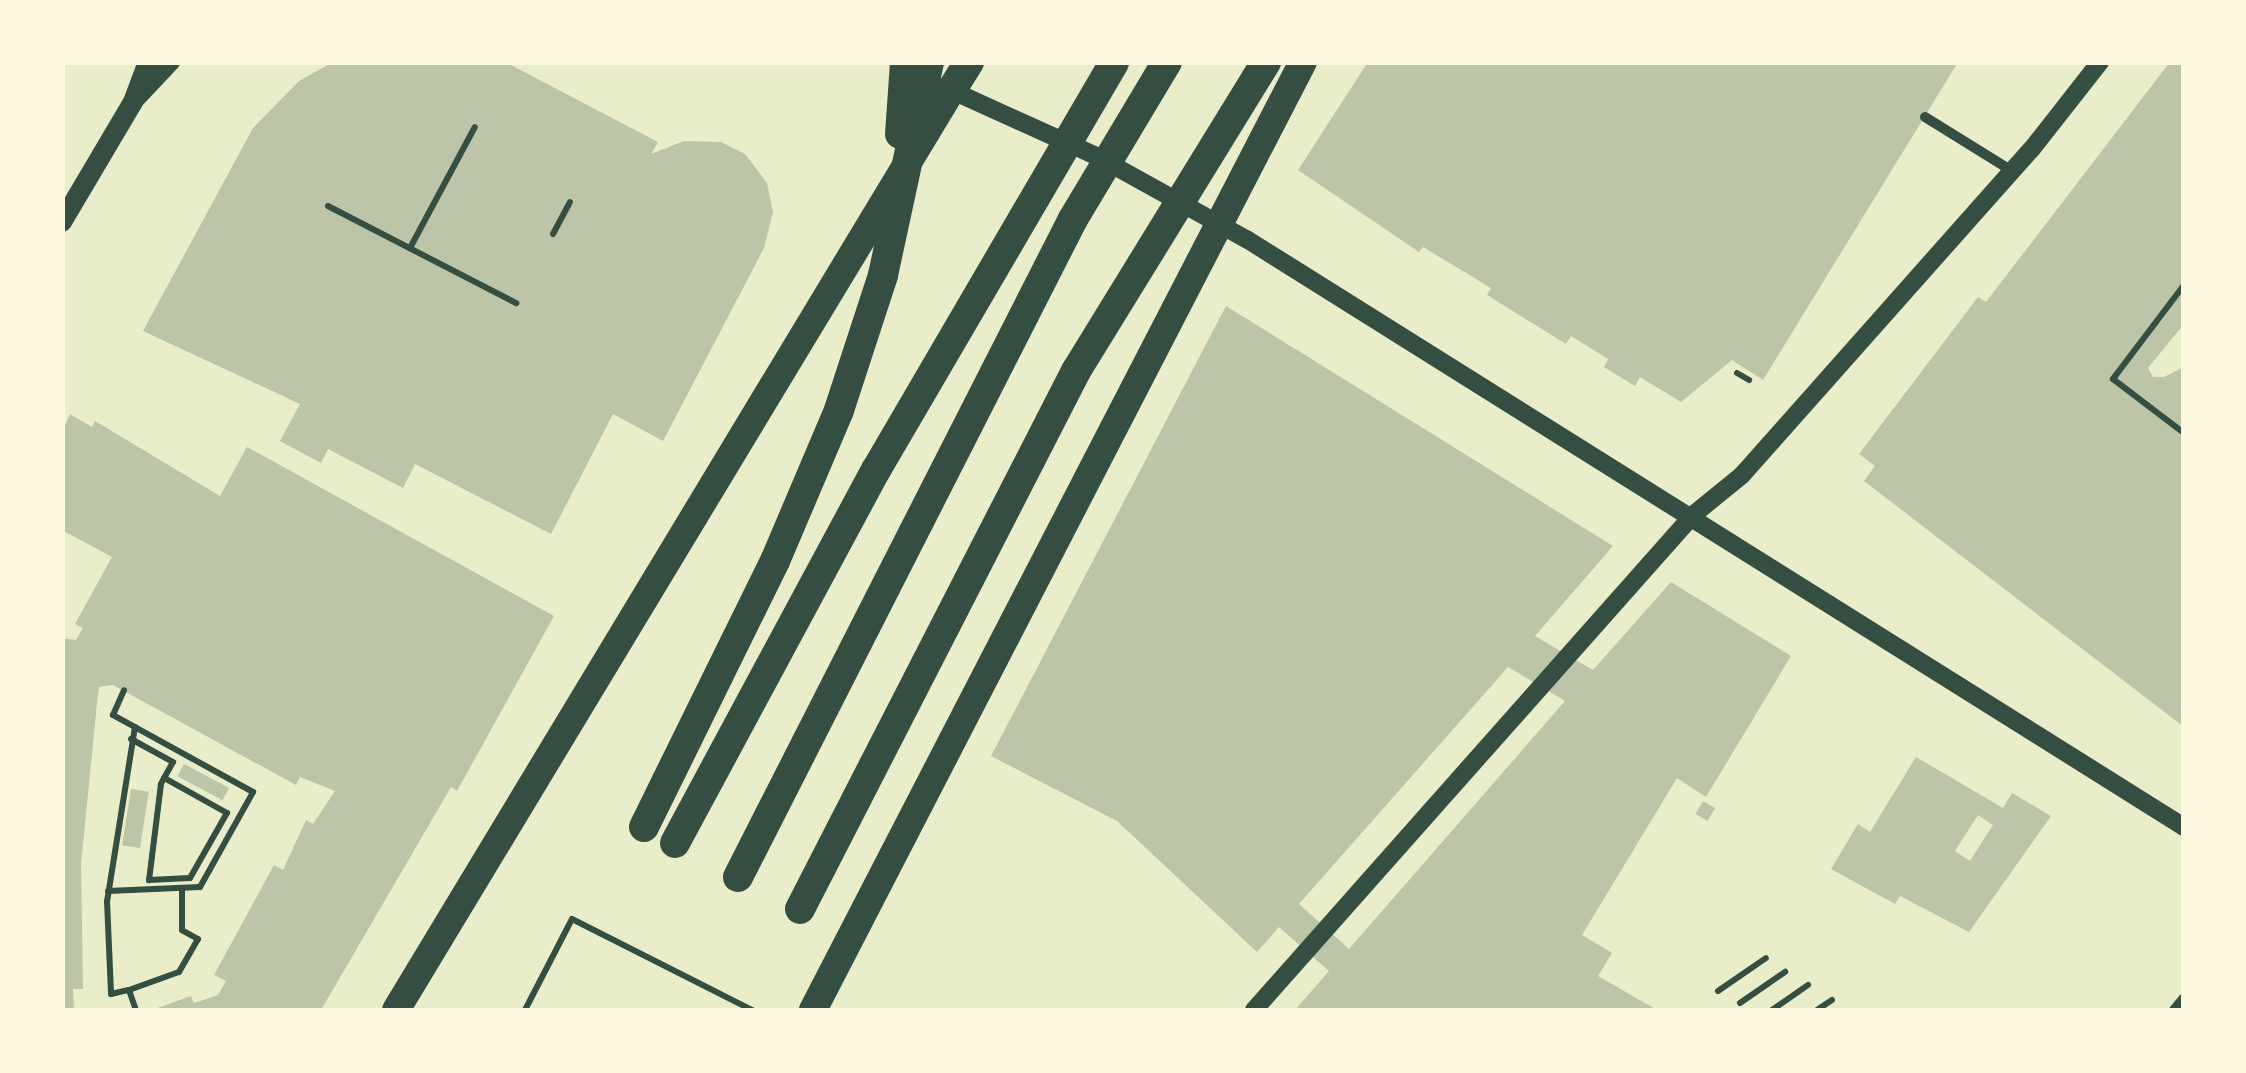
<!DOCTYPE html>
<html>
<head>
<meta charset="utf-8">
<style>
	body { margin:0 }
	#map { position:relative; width:2246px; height:1073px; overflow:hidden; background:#e9edc9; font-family:Cabin,sans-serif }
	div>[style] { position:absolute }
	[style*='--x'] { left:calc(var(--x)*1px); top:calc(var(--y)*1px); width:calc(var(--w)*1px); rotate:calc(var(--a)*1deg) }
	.building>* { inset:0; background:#bcc5a7; transform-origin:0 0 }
	.path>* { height:6px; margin:-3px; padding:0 3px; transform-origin:3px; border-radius:3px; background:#344e41 }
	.minor>* { height:10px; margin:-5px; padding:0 5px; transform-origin:5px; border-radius:5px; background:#344e41 }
	.tertiary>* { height:18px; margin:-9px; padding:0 9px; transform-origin:9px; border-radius:9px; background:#344e41 }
	.secondary>* { height:20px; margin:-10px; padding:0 10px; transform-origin:10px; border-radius:10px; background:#344e41 }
	.trunk>* { height:28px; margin:-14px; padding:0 14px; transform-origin:14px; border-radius:14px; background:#344e41 }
	.motorway>* { height:30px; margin:-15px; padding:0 15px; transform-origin:15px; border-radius:15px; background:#344e41 }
	span { translate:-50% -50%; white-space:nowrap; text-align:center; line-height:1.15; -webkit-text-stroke:10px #fefae0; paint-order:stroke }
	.frame { position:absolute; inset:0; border:65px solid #fefae0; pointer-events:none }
</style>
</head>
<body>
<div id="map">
	<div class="building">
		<div style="clip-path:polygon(333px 62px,505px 62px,658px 142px,651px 154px,684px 141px,721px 142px,745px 154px,767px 183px,773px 212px,764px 248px,663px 441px,613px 414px,551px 534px,415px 464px,403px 488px,328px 449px,321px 463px,280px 441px,300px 404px,143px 331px,253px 128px,299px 81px)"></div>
		<div style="clip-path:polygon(1368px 62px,1958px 62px,1763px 380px,1732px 360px,1681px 402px,1640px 377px,1635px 386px,1604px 367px,1608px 359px,1571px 336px,1566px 344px,1487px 295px,1491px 288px,1423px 247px,1419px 252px,1298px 170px)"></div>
		<div style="clip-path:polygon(2170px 62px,2184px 62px,2184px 324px,2148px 368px,2153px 377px,2164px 377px,2184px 367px,2184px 727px,1864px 481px,1875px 466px,1859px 454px,1978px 297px,1986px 302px)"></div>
		<div style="clip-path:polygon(evenodd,1226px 306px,1613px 546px,1535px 636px,1593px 670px,1671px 582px,1791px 656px,1706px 797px,1677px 778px,1582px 935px,1612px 953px,1598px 976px,1657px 1010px,1295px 1010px,1329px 971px,1279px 927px,1257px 952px,1117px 821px,991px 756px,1226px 306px,1508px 667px,1565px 701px,1349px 949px,1299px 904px,1508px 667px)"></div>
		<div style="clip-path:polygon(70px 414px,92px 427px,95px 421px,220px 496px,247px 447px,554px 616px,457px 791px,451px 787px,321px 1010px,152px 1010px,191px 996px,194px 1003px,218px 995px,226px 981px,214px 975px,274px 865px,283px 870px,306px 820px,313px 824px,335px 791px,300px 777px,296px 785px,113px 685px,99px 687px,97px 703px,81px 864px,83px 989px,73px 989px,74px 1009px,62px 1010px,62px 638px,76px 640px,83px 628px,75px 624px,112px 557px,62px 530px,62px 432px)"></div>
		<div style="clip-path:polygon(evenodd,1916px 757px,2003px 808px,2012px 793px,2051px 816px,1969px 932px,1900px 896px,1895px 904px,1831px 869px,1858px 824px,1870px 832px,1916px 757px,1978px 815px,1993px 825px,1970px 861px,1955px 851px,1978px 815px)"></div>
		<div style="left:184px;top:764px;width:51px;height:14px;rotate:28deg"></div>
		<div style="left:131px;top:789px;width:18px;height:57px;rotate:9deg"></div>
		<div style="left:1703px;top:801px;width:14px;height:15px;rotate:30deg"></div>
	</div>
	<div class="path">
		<div style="--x:328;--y:206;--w:212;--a:27.3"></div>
		<div style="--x:553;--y:234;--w:36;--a:-62"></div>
		<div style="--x:410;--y:248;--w:137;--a:-61.8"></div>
		<div style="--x:2184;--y:285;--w:118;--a:127.1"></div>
		<div style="--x:2113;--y:379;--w:89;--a:37.3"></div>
		<div style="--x:1737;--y:373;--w:14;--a:30"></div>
		<div style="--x:135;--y:727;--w:176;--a:99.1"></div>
		<div style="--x:107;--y:901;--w:93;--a:87.5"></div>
		<div style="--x:111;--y:994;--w:18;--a:-13"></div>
		<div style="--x:129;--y:990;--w:21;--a:71"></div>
		<div style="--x:131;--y:739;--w:48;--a:28.7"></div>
		<div style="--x:173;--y:762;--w:18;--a:119"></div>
		<div style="--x:164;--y:778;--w:7;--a:117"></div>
		<div style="--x:161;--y:784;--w:97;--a:97.1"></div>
		<div style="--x:149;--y:880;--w:41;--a:-2.8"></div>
		<div style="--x:190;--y:878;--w:75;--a:-60.4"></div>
		<div style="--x:227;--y:813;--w:72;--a:-150.9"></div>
		<div style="--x:108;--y:891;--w:92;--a:-2.5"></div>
		<div style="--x:200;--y:887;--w:109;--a:-60.8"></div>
		<div style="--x:253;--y:792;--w:160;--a:-151.2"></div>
		<div style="--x:113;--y:715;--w:27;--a:-66"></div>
		<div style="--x:129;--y:990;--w:53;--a:-19.8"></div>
		<div style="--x:179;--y:972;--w:38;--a:-60"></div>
		<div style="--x:198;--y:939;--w:18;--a:-151"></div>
		<div style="--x:182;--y:930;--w:42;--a:-90"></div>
		<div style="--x:1718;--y:991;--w:58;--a:-34.5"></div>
		<div style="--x:1740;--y:1003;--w:55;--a:-34.6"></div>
		<div style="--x:525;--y:1010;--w:102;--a:-62.7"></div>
		<div style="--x:572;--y:919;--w:202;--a:26.8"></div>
		<div style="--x:1772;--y:1010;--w:44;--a:-34.8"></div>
		<div style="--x:1817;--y:1010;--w:18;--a:-34"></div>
	</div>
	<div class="minor">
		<div style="--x:1925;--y:117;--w:102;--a:31.8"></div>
		<div style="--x:2174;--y:1010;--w:16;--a:-50"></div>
	</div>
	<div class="tertiary">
		<div style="--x:944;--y:87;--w:169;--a:24.4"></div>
		<div style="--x:1098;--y:157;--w:171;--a:29"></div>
		<div style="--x:1248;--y:240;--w:1105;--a:32.09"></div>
		<div style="--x:137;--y:98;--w:50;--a:-46.6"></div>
		<div style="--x:1254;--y:1010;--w:662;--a:-48.43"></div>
		<div style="--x:1693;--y:515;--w:63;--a:-39.2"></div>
		<div style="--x:1742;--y:475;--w:435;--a:-48.4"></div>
		<div style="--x:2031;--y:150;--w:112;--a:-51.9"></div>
	</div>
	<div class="secondary">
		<div style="--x:62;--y:222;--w:139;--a:-59.4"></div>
		<div style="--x:133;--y:102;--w:43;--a:-69.4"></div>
	</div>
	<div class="trunk">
		<div style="--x:396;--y:1010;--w:1074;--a:-58.87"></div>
		<div style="--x:813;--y:1010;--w:1067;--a:-62.67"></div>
	</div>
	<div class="motorway">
		<div style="--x:951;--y:91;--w:34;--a:-58"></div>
		<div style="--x:900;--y:134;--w:72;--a:-86"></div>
		<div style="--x:644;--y:827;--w:297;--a:-63.8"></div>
		<div style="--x:775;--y:561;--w:164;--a:-67"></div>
		<div style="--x:839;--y:410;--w:142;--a:-71.9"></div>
		<div style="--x:883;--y:275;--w:218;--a:-77.8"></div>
		<div style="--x:675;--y:843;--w:424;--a:-61.7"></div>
		<div style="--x:876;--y:470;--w:472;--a:-59.7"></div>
		<div style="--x:738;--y:877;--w:738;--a:-63.02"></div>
		<div style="--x:1073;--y:219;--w:183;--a:-59.1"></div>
		<div style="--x:800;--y:909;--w:605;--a:-62.84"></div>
		<div style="--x:1076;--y:371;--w:363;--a:-58.4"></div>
	</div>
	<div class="frame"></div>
</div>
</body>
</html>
